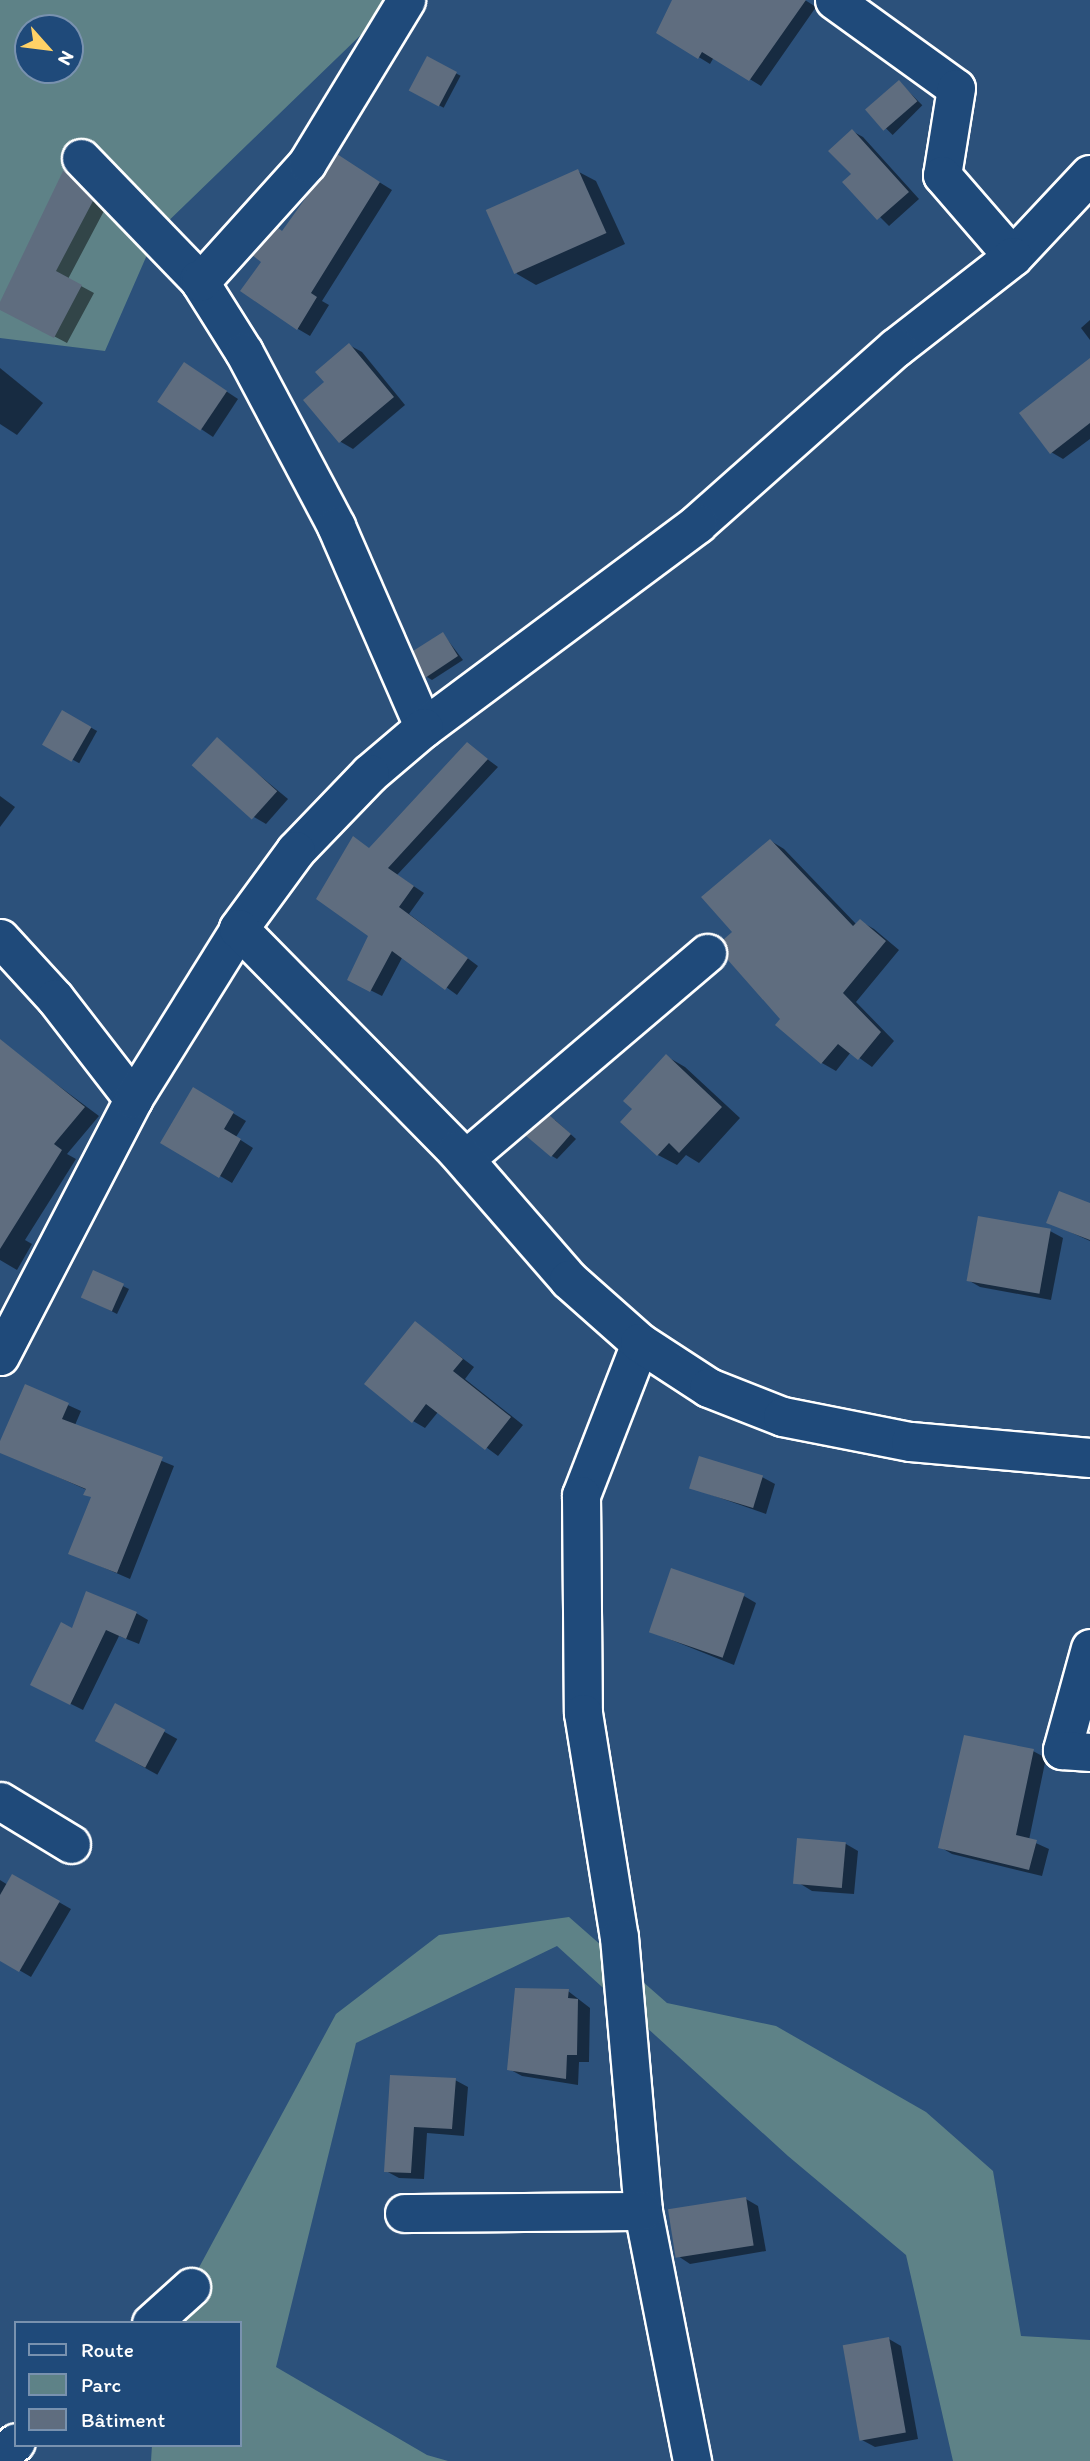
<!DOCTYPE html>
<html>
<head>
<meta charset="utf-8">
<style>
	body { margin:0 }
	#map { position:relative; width:1090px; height:2461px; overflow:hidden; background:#2c517b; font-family:Itim,sans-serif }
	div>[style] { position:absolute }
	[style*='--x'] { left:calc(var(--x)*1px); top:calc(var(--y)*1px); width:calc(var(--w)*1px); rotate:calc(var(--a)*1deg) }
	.green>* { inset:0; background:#5e8287 }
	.shadow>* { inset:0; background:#0007; transform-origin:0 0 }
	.building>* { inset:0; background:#5f6d7f; transform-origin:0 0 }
	.roads { filter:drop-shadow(2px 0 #fff) drop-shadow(-2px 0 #fff) drop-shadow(0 2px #fff) drop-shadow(0 -2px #fff) }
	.street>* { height:37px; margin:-18.5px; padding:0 18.5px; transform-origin:18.5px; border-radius:18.5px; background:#1f4a7a }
	.secondary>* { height:38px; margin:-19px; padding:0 19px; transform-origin:19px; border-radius:19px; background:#1f4a7a }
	span { translate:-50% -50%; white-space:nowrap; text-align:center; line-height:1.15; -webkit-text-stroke:7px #1f4a7a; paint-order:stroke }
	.legend { position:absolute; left:14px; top:2321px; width:228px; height:126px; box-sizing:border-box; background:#1f4a7a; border:2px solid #7992af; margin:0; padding:9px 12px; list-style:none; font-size:21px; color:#fff }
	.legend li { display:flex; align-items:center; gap:14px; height:35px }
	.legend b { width:35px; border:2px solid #7992af }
	.north { position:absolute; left:14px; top:14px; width:70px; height:70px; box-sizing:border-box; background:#1f4a7a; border:2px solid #7992af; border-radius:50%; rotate:118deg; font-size:19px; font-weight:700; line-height:28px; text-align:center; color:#fff }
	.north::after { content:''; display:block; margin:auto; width:24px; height:32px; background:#ffd166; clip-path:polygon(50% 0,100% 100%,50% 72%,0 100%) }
</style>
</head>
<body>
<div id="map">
	<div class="green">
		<div style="clip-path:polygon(evenodd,0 0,397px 0,157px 232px,105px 351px,0 338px,0 0,28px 28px,70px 28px,70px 70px,28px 70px,28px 28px)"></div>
		<div style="clip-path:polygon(569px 1917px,667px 2003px,776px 2026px,926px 2112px,993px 2171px,1021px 2336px,1090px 2340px,1090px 2461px,953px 2461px,906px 2255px,788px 2156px,557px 1946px,356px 2043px,276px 2367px,427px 2455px,448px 2461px,151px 2461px,152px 2445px,240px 2445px,240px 2323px,169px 2323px,336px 2014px,439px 1935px)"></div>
	</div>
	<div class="shadow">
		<div style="clip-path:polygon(681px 0,805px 0,816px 7px,761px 86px,714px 57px,710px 64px,658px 32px)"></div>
		<div style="left:427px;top:58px;width:38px;height:36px;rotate:28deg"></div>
		<div style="left:899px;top:82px;width:33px;height:42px;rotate:45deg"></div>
		<div style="clip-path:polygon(852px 131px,863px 137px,919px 199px,889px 226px,845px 182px,853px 174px)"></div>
		<div style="clip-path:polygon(350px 164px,392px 190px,322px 301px,329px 305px,310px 336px,298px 329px,283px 233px)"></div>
		<div style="clip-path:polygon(577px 171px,596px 181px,625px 244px,536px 285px,517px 274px,488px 212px)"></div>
		<div style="clip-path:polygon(65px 172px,105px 209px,68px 279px,94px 293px,67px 343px,0 308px)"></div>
		<div style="clip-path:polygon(1090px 320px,1090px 340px,1081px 328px)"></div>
		<div style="clip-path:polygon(349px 345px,362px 352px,405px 405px,353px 449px,341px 442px,326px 382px)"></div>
		<div style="clip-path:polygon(1090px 360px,1090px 439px,1063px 459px,1051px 452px)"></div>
		<div style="clip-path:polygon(0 368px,43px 403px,17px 435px,0 424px)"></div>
		<div style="clip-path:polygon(197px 372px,238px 399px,213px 437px,201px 429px)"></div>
		<div style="clip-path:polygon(443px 634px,463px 660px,432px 680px,427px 677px)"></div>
		<div style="left:63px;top:712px;width:39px;height:37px;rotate:29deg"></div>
		<div style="clip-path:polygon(217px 740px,288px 799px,266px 824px,254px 817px)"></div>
		<div style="clip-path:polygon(467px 744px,498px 767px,397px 875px,424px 893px,409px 914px,478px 966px,457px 995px,403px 956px,382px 996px,360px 985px,371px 936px,370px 849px)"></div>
		<div style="clip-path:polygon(0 796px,15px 807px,0 827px)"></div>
		<div style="clip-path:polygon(771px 841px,784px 849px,857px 925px,860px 921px,874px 929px,899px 950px,856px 1002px,894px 1041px,872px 1067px,851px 1052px,836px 1071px,822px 1063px,783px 1019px,734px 932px)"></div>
		<div style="clip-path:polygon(8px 1048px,99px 1116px,67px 1154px,76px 1159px,25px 1240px,32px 1244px,17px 1270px,0 1260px,0 1058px)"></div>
		<div style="clip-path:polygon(666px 1056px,685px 1067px,740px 1118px,699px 1163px,686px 1155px,677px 1165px,658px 1155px,635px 1109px)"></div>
		<div style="clip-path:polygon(193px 1089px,246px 1121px,236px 1137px,253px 1148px,232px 1183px,163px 1142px)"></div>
		<div style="clip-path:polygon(555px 1120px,576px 1139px,557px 1159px,552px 1156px)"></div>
		<div style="clip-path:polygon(1090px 1205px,1090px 1241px,1048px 1222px)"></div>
		<div style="clip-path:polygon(1050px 1231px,1063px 1238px,1051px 1300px,980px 1287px,968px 1280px)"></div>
		<div style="clip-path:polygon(94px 1272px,129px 1289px,117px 1314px,88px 1299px)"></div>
		<div style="clip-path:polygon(416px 1323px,474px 1367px,465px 1379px,523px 1425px,498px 1456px,438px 1412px,425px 1428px,413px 1421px)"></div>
		<div style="clip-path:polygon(26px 1386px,81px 1411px,75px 1425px,174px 1466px,130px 1579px,70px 1553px,92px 1498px,87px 1490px,0 1451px)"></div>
		<div style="clip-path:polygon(762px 1477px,775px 1484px,766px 1514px,692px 1488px)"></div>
		<div style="clip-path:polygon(744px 1596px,756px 1603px,734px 1665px,649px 1631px)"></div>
		<div style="clip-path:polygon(136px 1613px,148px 1620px,139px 1644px,119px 1636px,83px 1710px,45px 1691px,73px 1630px)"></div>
		<div style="left:116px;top:1705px;width:70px;height:41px;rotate:29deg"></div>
		<div style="clip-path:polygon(1033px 1751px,1046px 1758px,1029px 1840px,1049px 1849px,1042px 1876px,952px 1854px,940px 1847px)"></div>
		<div style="clip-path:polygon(799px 1840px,846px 1844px,858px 1851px,854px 1894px,812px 1891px,799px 1883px)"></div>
		<div style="clip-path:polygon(13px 1876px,71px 1909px,31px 1977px,0 1959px,0 1880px,8px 1885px)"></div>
		<div style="clip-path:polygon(568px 1991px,590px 2008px,589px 2062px,579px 2062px,578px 2085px,522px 2076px,509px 2069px)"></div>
		<div style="clip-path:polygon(392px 2077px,455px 2080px,468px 2087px,464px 2136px,427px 2133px,424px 2179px,399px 2178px,386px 2171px)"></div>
		<div style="clip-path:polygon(746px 2199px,758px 2206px,766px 2251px,690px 2264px,678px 2256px)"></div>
		<div style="clip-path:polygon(889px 2339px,901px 2346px,918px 2439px,875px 2447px,862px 2440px)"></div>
	</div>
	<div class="building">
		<div style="clip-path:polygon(672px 0,806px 0,749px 81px,702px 52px,698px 59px,656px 33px)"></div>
		<div style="left:427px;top:56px;width:34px;height:39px;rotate:28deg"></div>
		<div style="left:899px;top:80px;width:28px;height:45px;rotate:49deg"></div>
		<div style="clip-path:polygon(852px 129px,909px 192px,877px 220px,842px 182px,851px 174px,828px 151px)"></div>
		<div style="clip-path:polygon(337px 154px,380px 182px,311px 293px,317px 297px,297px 330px,240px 291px,261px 262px,252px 255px,277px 227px,282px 231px)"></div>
		<div style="clip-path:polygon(64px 169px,93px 201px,56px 271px,82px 285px,54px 338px,0 310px,0 302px)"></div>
		<div style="left:578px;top:169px;width:70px;height:101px;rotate:66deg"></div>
		<div style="clip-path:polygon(349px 343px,394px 397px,339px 443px,303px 400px,324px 382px,315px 372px)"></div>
		<div style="clip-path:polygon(1090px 358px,1090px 423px,1050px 454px,1019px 413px)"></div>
		<div style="left:184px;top:362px;width:52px;height:48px;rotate:34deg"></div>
		<div style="clip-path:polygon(443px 632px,458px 656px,425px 678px,413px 651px)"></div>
		<div style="left:62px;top:710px;width:34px;height:40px;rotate:30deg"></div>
		<div style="left:217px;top:737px;width:81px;height:38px;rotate:42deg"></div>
		<div style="clip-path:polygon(467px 742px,488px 759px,388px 868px,414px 886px,399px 907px,468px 958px,445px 990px,392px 951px,370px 992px,347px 980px,368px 936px,316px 899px,353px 836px,369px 848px)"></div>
		<div style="clip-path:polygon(770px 839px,853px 926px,860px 919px,886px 941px,843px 993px,881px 1032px,858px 1060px,838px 1044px,821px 1064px,775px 1025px,780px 1019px,727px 959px,723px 940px,732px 932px,701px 897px)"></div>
		<div style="clip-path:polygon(0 1039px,85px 1107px,54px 1144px,62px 1150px,0 1249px)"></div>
		<div style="clip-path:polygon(666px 1054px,722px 1107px,679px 1153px,669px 1143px,657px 1156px,620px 1122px,632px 1109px,623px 1101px)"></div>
		<div style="clip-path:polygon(193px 1087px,234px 1112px,224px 1129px,241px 1139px,219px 1178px,160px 1143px)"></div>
		<div style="clip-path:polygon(549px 1115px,571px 1134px,551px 1157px,525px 1135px)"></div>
		<div style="clip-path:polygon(1059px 1191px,1090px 1203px,1090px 1240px,1046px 1223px)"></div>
		<div style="left:978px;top:1216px;width:74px;height:66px;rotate:10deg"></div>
		<div style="left:93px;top:1270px;width:34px;height:30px;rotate:24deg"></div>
		<div style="clip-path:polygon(415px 1321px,463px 1359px,453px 1371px,511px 1417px,485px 1450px,426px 1404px,412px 1423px,364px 1384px)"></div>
		<div style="clip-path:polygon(25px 1384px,69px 1403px,62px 1419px,163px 1457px,117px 1573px,68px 1554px,91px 1497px,83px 1495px,86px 1489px,0 1453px,0 1441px)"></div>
		<div style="left:699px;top:1456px;width:67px;height:34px;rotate:17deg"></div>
		<div style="left:671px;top:1568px;width:78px;height:68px;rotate:19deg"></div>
		<div style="clip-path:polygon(86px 1591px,137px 1612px,126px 1639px,106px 1630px,70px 1705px,30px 1685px,61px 1622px,72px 1628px)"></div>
		<div style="left:115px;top:1703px;width:57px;height:43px;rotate:28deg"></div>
		<div style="clip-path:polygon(964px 1735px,1034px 1749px,1016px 1835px,1037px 1840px,1029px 1870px,938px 1848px)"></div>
		<div style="left:797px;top:1838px;width:49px;height:46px;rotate:5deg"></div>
		<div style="clip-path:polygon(12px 1874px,60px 1901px,19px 1972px,0 1961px,0 1895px)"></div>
		<div style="clip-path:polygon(515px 1988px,569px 1989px,568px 1998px,578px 1999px,577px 2055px,567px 2055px,566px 2079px,507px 2070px)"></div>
		<div style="clip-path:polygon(390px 2075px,456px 2078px,452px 2129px,414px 2127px,411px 2173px,384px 2172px)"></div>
		<div style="left:746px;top:2197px;width:49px;height:79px;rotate:81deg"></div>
		<div style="left:889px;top:2337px;width:97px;height:47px;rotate:80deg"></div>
	</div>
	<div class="roads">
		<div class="street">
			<div style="--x:834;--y:0;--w:150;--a:35.8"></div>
			<div style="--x:956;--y:88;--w:88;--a:99.1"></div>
			<div style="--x:942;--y:175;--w:108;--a:49.1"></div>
			<div style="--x:81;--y:158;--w:168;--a:46"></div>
			<div style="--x:198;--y:279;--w:86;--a:57.8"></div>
			<div style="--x:244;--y:352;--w:197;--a:62.1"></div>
			<div style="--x:336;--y:526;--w:220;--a:66.5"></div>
			<div style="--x:200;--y:282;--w:160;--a:-48"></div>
			<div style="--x:307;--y:163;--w:191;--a:-58.7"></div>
			<div style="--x:0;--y:938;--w:81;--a:47.5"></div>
			<div style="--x:55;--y:998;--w:128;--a:52.3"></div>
			<div style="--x:465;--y:1159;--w:318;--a:-40.4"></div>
			<div style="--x:640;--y:1343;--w:163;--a:111.2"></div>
			<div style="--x:581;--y:1495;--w:218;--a:89.5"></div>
			<div style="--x:583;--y:1713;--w:227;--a:80.9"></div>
			<div style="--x:619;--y:1937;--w:275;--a:85"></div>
			<div style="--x:643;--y:2211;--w:255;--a:78.9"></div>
			<div style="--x:0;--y:1356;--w:289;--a:-62.6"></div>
			<div style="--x:133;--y:1099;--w:200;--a:-58.1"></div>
			<div style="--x:1090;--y:1648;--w:106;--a:105.4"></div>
			<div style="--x:1062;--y:1750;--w:28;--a:4"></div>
			<div style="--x:0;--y:1801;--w:83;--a:31.2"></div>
			<div style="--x:404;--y:2213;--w:239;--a:-0.5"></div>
			<div style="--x:151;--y:2323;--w:54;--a:-42"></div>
			<div style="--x:0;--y:2456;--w:21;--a:-41"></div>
		</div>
		<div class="secondary">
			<div style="--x:1090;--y:175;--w:112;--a:133.2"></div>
			<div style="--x:1013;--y:257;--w:148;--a:142.1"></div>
			<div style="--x:896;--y:348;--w:265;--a:138.4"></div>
			<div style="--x:698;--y:524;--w:342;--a:143.3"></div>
			<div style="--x:424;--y:728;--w:71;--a:139.6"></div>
			<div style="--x:370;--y:774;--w:107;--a:133.9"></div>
			<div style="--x:296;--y:851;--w:97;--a:126.2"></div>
			<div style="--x:239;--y:929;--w:311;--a:45.5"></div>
			<div style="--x:457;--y:1151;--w:171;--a:49"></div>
			<div style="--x:569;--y:1280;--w:95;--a:41.6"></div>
			<div style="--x:640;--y:1343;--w:82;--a:33.1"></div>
			<div style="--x:709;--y:1388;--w:79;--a:21.4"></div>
			<div style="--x:783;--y:1417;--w:130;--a:11.1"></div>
			<div style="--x:911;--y:1442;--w:180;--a:5.1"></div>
		</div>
	</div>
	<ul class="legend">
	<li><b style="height:9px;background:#1f4a7a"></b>Route</li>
	<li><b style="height:19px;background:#5e8287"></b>Parc</li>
	<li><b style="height:19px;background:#5f6d7f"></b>Bâtiment</li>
	</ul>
	<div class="north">N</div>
</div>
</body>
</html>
